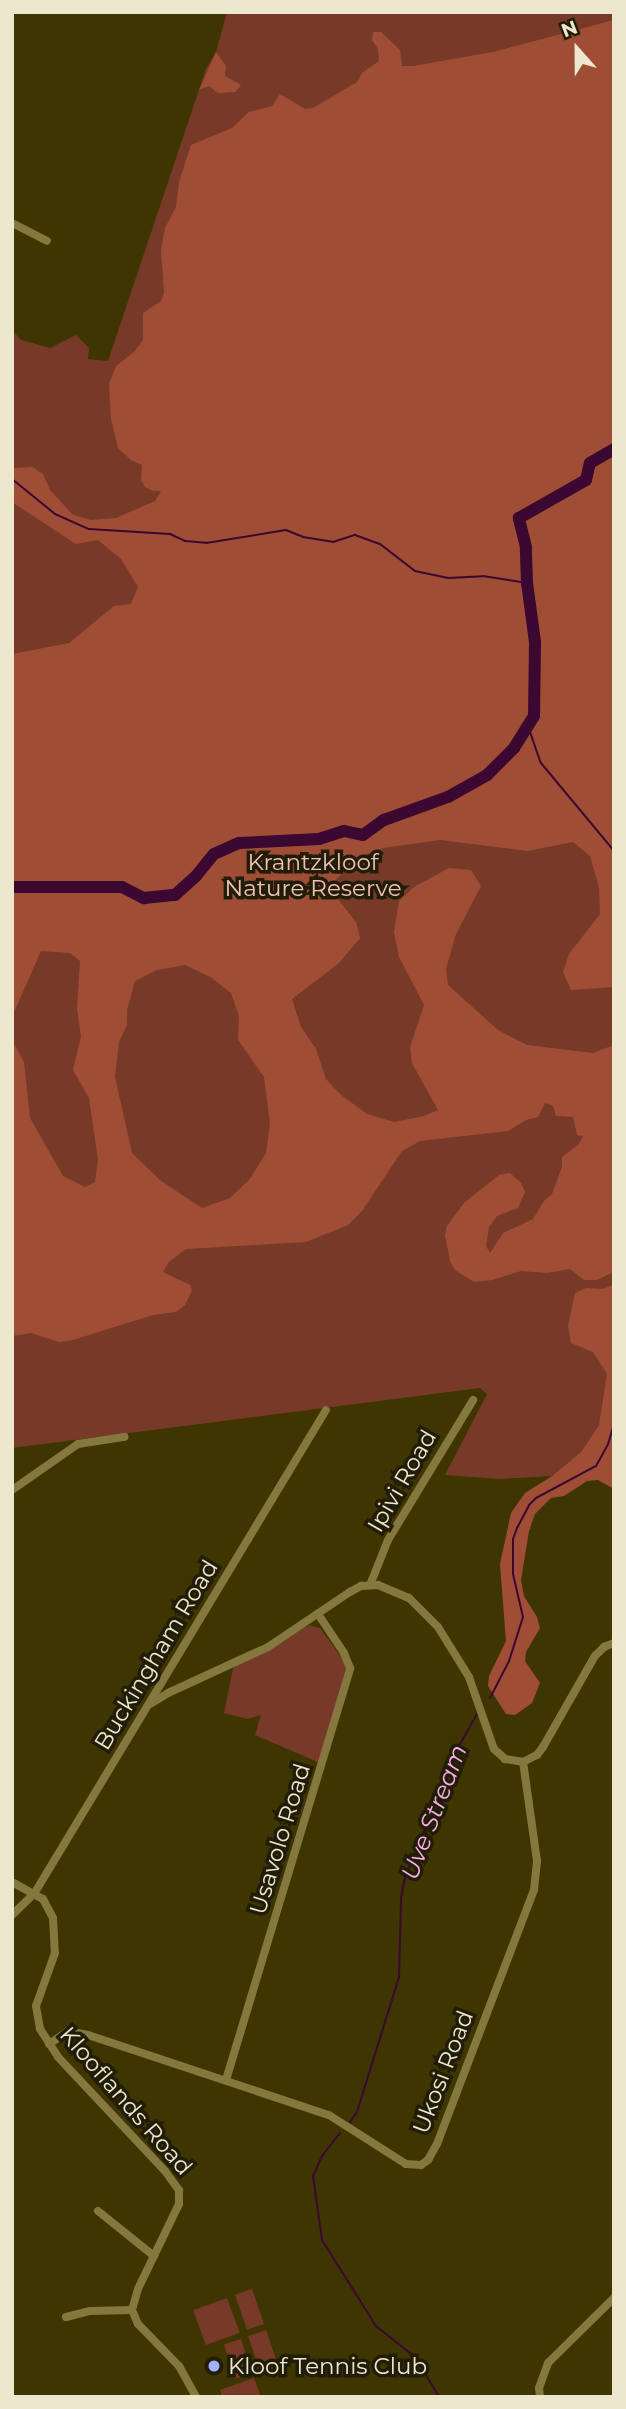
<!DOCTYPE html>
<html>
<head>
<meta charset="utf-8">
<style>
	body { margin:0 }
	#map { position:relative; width:626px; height:2409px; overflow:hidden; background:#3f3500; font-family:Montserrat,sans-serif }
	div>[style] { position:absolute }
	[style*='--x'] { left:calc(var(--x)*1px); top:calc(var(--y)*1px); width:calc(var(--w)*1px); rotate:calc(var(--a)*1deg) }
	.green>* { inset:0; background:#783a28; transform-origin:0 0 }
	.forest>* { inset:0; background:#a04d35 }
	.stream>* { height:2px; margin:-1px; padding:0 1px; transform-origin:1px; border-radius:1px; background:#3b0831 }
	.river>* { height:12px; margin:-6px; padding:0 6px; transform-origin:6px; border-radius:6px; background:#3b0831 }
	.minor>* { height:8px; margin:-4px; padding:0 4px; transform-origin:4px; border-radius:4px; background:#85783e }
	.dots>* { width:19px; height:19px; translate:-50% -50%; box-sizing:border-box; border:4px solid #211d08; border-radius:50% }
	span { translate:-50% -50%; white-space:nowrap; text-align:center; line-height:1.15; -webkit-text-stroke:7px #211d08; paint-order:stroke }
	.park-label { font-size:23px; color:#f2c1b4 }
	.street-label { font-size:23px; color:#ece7cd }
	.poi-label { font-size:23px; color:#ece7cd }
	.left { translate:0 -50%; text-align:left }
	.water-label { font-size:24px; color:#fdaee8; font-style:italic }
	.frame { position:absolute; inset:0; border:14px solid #ece7cd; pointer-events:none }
	.north { position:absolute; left:542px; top:14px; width:70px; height:70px; -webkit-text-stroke:5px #211d08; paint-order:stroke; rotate:339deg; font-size:19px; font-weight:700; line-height:28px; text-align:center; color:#ece7cd }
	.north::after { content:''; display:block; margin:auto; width:24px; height:32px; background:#ece7cd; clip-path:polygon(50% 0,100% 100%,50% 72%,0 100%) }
</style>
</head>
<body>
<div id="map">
	<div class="green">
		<div style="clip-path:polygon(227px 12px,614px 12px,614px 1424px,599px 1425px,581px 1452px,552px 1476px,500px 1479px,445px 1475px,487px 1394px,480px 1388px,12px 1448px,12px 330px,21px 340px,50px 348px,76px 335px,89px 348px,88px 359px,108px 361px,206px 69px,216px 52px)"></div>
		<div style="clip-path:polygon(309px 1625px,320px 1628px,347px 1665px,320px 1763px,255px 1735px,261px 1715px,247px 1719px,224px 1713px,233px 1668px)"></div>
		<div style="left:252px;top:2289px;width:37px;height:18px;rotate:71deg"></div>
		<div style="left:227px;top:2298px;width:37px;height:36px;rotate:70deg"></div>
		<div style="left:266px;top:2330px;width:36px;height:19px;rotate:71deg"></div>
		<div style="left:241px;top:2339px;width:36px;height:18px;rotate:72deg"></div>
		<div style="clip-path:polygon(254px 2378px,261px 2397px,222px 2397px,220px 2390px)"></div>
	</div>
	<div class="forest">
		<div style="clip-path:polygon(evenodd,614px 20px,614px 987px,571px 990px,563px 972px,569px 954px,600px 914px,599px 887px,590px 856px,573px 842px,528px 851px,440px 840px,383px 848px,362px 856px,347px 867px,329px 888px,356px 922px,360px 938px,339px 963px,292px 999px,301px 1027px,316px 1049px,326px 1079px,341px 1095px,367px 1114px,394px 1122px,424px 1116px,438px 1110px,412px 1063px,410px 1047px,424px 1005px,399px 957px,394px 932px,399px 901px,414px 887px,449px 868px,471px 870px,481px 886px,456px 934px,446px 969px,448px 985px,498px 1030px,527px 1045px,593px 1053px,614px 1045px,614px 1272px,597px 1280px,584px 1280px,570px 1269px,547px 1273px,521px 1271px,492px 1280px,474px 1282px,455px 1270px,450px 1261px,445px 1235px,447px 1226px,464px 1203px,499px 1175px,510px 1173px,521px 1183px,525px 1192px,518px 1208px,497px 1216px,489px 1227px,486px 1246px,490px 1253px,503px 1233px,533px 1219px,544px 1201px,552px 1194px,562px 1167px,562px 1157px,579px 1144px,583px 1136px,577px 1135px,573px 1117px,556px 1116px,553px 1106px,545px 1103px,538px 1117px,526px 1120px,508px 1131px,420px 1141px,402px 1151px,362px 1211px,348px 1225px,306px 1242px,186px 1249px,169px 1262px,163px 1272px,190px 1285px,192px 1290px,185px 1305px,176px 1312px,153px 1315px,73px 1340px,59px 1342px,31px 1333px,12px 1336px,12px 1040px,24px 1062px,30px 1118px,63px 1176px,85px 1187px,95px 1182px,98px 1160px,89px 1098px,73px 1070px,81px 1036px,77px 1009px,80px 961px,70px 953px,41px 951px,12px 1017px,12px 654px,69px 643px,114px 606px,131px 604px,138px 587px,121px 559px,98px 540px,76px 544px,12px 502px,12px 468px,32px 467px,43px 474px,50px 490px,73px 515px,91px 520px,116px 518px,155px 501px,161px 491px,153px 491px,145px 487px,141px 480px,142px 465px,131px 460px,118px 448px,111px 419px,109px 384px,116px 366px,134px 352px,143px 340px,143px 313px,161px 301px,164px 293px,161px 250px,165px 228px,176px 207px,179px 182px,191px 145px,232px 128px,249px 112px,272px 106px,280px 94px,305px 109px,313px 108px,357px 82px,362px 73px,379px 61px,378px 49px,372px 40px,373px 32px,381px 32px,400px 50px,402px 66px,413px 66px,493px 52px,614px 20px,185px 965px,212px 978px,231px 993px,239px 1016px,238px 1040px,264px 1077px,270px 1123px,266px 1153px,249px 1180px,230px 1198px,202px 1208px,161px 1181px,132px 1153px,115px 1077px,119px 1042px,127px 1025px,127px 1010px,135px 981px,157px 970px,185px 965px)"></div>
		<div style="clip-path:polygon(216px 52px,226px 66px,225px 76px,241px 85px,235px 92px,218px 93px,209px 86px,199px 90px)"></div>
		<div style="clip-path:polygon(614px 1285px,614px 1489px,598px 1480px,587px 1481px,564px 1496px,551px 1498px,535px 1514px,529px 1531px,521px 1580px,524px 1596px,537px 1617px,540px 1628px,526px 1652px,525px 1661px,540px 1683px,532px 1703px,515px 1715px,506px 1714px,488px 1686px,489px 1676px,506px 1641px,500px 1564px,511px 1513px,525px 1493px,552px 1476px,581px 1452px,599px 1425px,607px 1374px,593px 1352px,571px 1343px,568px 1326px,575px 1293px,586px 1288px,602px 1289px)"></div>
	</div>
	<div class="stream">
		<div style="--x:12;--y:479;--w:55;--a:39.1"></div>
		<div style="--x:55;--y:514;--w:37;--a:24"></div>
		<div style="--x:89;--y:529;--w:81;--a:3.5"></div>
		<div style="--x:170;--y:534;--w:17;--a:25"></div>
		<div style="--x:185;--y:541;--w:21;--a:5"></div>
		<div style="--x:206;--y:543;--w:81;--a:-9.2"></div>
		<div style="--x:286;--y:530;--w:18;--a:22"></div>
		<div style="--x:303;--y:537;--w:30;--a:9"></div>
		<div style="--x:333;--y:542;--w:23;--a:-18"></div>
		<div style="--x:355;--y:535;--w:27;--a:20"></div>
		<div style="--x:380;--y:544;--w:44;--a:37.6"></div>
		<div style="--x:415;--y:571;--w:34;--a:12"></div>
		<div style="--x:448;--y:578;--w:35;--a:-3"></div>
		<div style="--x:483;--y:576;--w:45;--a:9"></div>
		<div style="--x:529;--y:729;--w:36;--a:71"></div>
		<div style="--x:541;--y:763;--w:114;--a:50.3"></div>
		<div style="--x:490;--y:1698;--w:42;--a:-62.8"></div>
		<div style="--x:509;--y:1661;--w:46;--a:-72.3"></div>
		<div style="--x:523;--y:1617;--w:44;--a:-103.1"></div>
		<div style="--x:513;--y:1574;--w:35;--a:-90"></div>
		<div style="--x:513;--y:1539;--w:12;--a:-70"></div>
		<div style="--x:517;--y:1528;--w:26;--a:-62"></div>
		<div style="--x:529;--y:1505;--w:10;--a:-45"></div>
		<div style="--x:536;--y:1498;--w:68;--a:-28.1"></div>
		<div style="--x:596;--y:1466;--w:25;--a:-61"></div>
		<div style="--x:608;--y:1444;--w:21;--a:-73"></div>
		<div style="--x:350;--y:2122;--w:12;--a:-55"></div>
		<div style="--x:357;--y:2112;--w:141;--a:-72.7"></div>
		<div style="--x:399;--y:1977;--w:79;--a:-88.5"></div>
		<div style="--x:401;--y:1898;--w:21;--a:-79"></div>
		<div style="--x:405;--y:1877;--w:139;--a:-67.7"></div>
		<div style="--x:458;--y:1748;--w:39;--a:-61"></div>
		<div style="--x:340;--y:2133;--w:29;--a:128"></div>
		<div style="--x:322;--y:2156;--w:22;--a:114"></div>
		<div style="--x:313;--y:2176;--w:65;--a:82"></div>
		<div style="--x:322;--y:2240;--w:102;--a:57.9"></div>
		<div style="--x:376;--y:2326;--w:50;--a:38.5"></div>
		<div style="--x:415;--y:2357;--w:47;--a:59"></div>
	</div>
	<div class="river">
		<div style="--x:12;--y:887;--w:110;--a:0"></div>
		<div style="--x:122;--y:887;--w:25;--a:27"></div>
		<div style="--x:144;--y:898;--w:31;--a:-6"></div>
		<div style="--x:175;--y:895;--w:28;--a:-42"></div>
		<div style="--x:196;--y:876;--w:28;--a:-51"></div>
		<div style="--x:214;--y:854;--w:27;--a:-24"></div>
		<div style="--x:239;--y:843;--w:80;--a:-2.9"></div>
		<div style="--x:319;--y:839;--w:26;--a:-18"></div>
		<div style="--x:344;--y:831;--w:19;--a:12"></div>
		<div style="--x:363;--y:835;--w:26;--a:-36"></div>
		<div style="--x:384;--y:820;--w:68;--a:-19.8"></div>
		<div style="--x:448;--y:797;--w:45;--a:-29.4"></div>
		<div style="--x:487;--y:775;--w:38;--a:-45"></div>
		<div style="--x:514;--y:748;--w:38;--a:-58"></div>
		<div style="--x:534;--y:716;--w:74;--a:-89.2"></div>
		<div style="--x:535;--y:642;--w:60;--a:-97.7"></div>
		<div style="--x:527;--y:583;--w:36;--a:-92"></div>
		<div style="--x:526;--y:547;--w:30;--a:-104"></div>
		<div style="--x:519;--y:518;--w:77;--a:-29.6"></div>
		<div style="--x:586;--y:480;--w:17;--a:-77"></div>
		<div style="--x:590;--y:463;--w:28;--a:-30"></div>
	</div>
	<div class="minor">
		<div style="--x:12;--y:223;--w:39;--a:27"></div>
		<div style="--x:12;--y:1490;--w:80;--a:-34.9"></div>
		<div style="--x:78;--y:1444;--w:47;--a:-8.7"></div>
		<div style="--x:370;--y:1585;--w:48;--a:-68.2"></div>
		<div style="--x:388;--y:1540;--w:164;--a:-58.7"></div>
		<div style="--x:150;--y:1704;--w:21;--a:-31"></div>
		<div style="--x:168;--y:1693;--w:110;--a:-24.7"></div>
		<div style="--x:268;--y:1647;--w:99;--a:-33.9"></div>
		<div style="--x:350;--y:1592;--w:13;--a:-29"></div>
		<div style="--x:361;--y:1586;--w:17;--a:-3"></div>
		<div style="--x:378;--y:1585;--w:34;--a:23"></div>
		<div style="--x:409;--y:1598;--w:41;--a:45"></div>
		<div style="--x:438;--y:1627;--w:59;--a:58.2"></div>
		<div style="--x:469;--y:1677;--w:76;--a:70.9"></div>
		<div style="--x:494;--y:1749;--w:15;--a:42"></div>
		<div style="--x:505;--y:1759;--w:18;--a:9"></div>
		<div style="--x:523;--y:1762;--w:16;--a:-27"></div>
		<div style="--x:537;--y:1755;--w:10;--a:-53"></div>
		<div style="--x:543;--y:1747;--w:105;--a:-60.3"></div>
		<div style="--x:595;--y:1656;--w:13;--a:-45"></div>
		<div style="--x:604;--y:1647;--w:11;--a:-22"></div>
		<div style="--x:12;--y:1882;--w:35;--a:29"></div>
		<div style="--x:43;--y:1899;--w:21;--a:62"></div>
		<div style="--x:53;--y:1918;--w:35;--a:87"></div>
		<div style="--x:55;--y:1953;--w:56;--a:109.7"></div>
		<div style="--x:36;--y:2006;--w:23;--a:80"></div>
		<div style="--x:40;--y:2029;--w:33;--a:57"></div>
		<div style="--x:58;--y:2057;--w:156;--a:46.8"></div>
		<div style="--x:165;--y:2171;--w:24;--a:54"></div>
		<div style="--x:179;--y:2190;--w:14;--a:90"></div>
		<div style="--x:179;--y:2204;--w:94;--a:115.8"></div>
		<div style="--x:138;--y:2289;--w:22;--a:106"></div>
		<div style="--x:132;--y:2310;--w:15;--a:67"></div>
		<div style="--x:138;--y:2324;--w:59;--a:45.7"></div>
		<div style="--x:179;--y:2366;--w:35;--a:61"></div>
		<div style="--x:12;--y:1915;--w:30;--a:-44"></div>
		<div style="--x:34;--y:1894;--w:565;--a:-58.9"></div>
		<div style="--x:49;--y:2044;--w:23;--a:-34"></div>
		<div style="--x:68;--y:2031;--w:20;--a:11"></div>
		<div style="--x:88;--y:2035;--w:254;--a:18.4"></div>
		<div style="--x:329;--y:2115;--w:91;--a:32.5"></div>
		<div style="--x:406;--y:2164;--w:15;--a:4"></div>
		<div style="--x:421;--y:2165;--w:9;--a:-36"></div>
		<div style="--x:428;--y:2160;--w:18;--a:-61"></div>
		<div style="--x:437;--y:2144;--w:272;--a:-69.1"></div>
		<div style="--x:534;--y:1890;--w:29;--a:-84"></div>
		<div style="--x:537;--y:1861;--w:100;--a:-98"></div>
		<div style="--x:226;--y:2080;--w:430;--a:-73.2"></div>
		<div style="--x:350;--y:1668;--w:16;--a:-112"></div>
		<div style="--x:344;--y:1653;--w:47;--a:-123.7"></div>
		<div style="--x:98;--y:2211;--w:72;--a:38.8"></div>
		<div style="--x:66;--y:2317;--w:25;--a:-14"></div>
		<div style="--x:90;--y:2311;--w:42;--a:-1.4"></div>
		<div style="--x:540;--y:2397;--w:9;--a:-96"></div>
		<div style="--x:539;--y:2388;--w:27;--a:-70"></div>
		<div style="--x:548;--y:2363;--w:93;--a:-44.6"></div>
	</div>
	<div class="dots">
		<div style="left:214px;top:2366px;background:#a5b1fc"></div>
	</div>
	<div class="park-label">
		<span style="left:313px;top:875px">Krantzkloof<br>Nature Reserve</span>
	</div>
	<div class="street-label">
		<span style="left:402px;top:1481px;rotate:-60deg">Ipivi Road</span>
		<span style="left:156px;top:1655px;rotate:-59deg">Buckingham Road</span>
		<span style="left:280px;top:1839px;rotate:-73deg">Usavolo Road</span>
		<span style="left:443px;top:2072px;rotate:-69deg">Ukosi Road</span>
		<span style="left:126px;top:2101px;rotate:49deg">Klooflands Road</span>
	</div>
	<div class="poi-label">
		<span class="left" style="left:228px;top:2366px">Kloof Tennis Club</span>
	</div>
	<div class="water-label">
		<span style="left:434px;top:1812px;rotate:-69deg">Uve Stream</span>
	</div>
	<div class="frame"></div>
	<div class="north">N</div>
</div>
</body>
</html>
